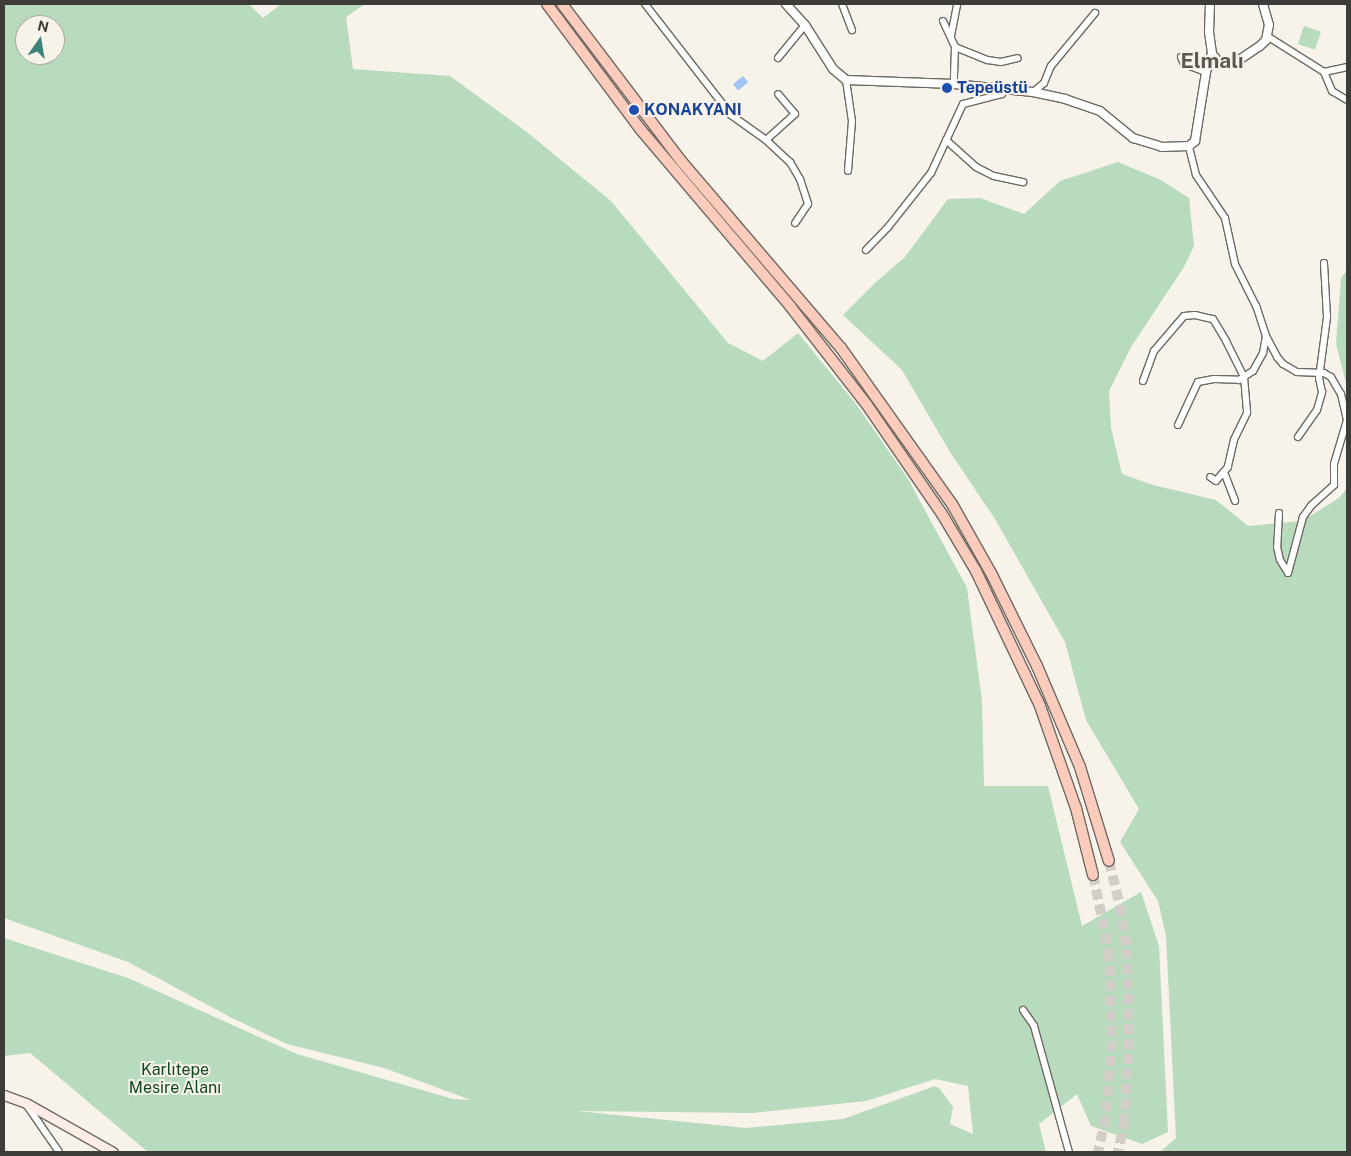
<!DOCTYPE html>
<html>
<head>
<meta charset="utf-8">
<style>
	body { margin:0 }
	#map { position:relative; width:1351px; height:1156px; overflow:hidden; background:#f7f2ea; font-family:"Public Sans",sans-serif }
	div>[style] { position:absolute }
	[style*='--x'] { left:calc(var(--x)*1px); top:calc(var(--y)*1px); width:calc(var(--w)*1px); rotate:calc(var(--a)*1deg) }
	.green>* { inset:0; background:#b7dbbc; transform-origin:0 0 }
	.water>* { inset:0; background:#9ec5f4; transform-origin:0 0 }
	.trunk-tunnel>* { height:10px; margin-top:-5px; transform-origin:0; background:repeating-linear-gradient(90deg,#d2cec7 0 10px,transparent 0 15px) }
	.roads { filter:drop-shadow(1px 0 #6d6962) drop-shadow(-1px 0 #6d6962) drop-shadow(0 1px #6d6962) drop-shadow(0 -1px #6d6962) }
	.minor>* { height:6px; margin:-3px; padding:0 3px; transform-origin:3px; border-radius:3px; background:#fff }
	.tertiary>* { height:8px; margin:-4px; padding:0 4px; transform-origin:4px; border-radius:4px; background:#fff }
	.secondary>* { height:9px; margin:-4.5px; padding:0 4.5px; transform-origin:4.5px; border-radius:4.5px; background:#feece6 }
	.trunk>* { height:10px; margin:-5px; padding:0 5px; transform-origin:5px; border-radius:5px; background:#fbccbc }
	.dots>* { width:14px; height:14px; translate:-50% -50%; box-sizing:border-box; border:2px solid #f7f2ea; border-radius:50% }
	span { translate:-50% -50%; white-space:nowrap; text-align:center; line-height:1.15; -webkit-text-stroke:4px #f7f2ea; paint-order:stroke }
	.transit-label { font-size:16px; color:#164399; font-weight:700 }
	.left { translate:0 -50%; text-align:left }
	.park-label { font-size:16px; color:#0e461f }
	.district-label { font-size:21px; color:#5c5751; font-weight:700 }
	.frame { position:absolute; inset:0; border:5px solid #3e3c39; pointer-events:none }
	.north { position:absolute; left:15px; top:15px; width:50px; height:50px; box-sizing:border-box; background:#f7f2ea; border:1px solid #ada9a3; border-radius:50%; rotate:13deg; font-size:14px; font-weight:700; line-height:20px; text-align:center; color:#3e3c39 }
	.north::after { content:''; display:block; margin:auto; width:18px; height:22px; background:#3f847a; clip-path:polygon(50% 0,100% 100%,50% 72%,0 100%) }
</style>
</head>
<body>
<div id="map">
	<div class="green">
		<div style="clip-path:polygon(evenodd,4px 4px,249px 4px,263px 18px,281px 4px,365px 4px,346px 17px,353px 69px,450px 76px,528px 133px,611px 201px,728px 343px,763px 361px,798px 333px,856px 404px,908px 479px,967px 588px,982px 701px,984px 786px,1048px 786px,1082px 926px,1141px 892px,1159px 946px,1168px 1132px,1142px 1144px,1091px 1126px,1077px 1094px,1039px 1124px,1046px 1152px,148px 1152px,30px 1053px,4px 1056px,4px 938px,128px 978px,297px 1054px,453px 1099px,471px 1100px,384px 1068px,287px 1044px,232px 1018px,128px 962px,4px 918px,4px 4px,25px 25px,55px 25px,55px 55px,25px 55px,25px 25px,4px 4px,935px 1079px,968px 1086px,973px 1134px,950px 1124px,953px 1107px,940px 1089px,935px 1086px,843px 1119px,746px 1128px,577px 1111px,753px 1113px,866px 1101px,935px 1079px)"></div>
		<div style="left:1304px;top:26px;width:18px;height:19px;rotate:19deg"></div>
		<div style="clip-path:polygon(1118px 162px,1161px 180px,1189px 198px,1194px 246px,1184px 267px,1131px 347px,1109px 391px,1111px 428px,1122px 474px,1153px 485px,1216px 500px,1248px 526px,1302px 521px,1339px 498px,1347px 488px,1347px 1152px,1160px 1152px,1176px 1138px,1166px 936px,1158px 901px,1120px 842px,1139px 809px,1086px 720px,1065px 642px,995px 519px,950px 452px,902px 370px,843px 315px,875px 283px,905px 257px,948px 199px,980px 198px,1024px 214px,1060px 181px)"></div>
		<div style="clip-path:polygon(1347px 270px,1347px 387px,1336px 344px,1341px 278px)"></div>
	</div>
	<div class="water">
		<div style="left:743px;top:76px;width:8px;height:13px;rotate:50deg"></div>
	</div>
	<div class="trunk-tunnel">
		<div style="--x:1109;--y:861;--w:46;--a:76.3"></div>
		<div style="--x:1120;--y:906;--w:44;--a:80.8"></div>
		<div style="--x:1127;--y:949;--w:90;--a:88.7"></div>
		<div style="--x:1129;--y:1039;--w:80;--a:92.9"></div>
		<div style="--x:1125;--y:1119;--w:34;--a:102"></div>
		<div style="--x:1093;--y:875;--w:78;--a:78.1"></div>
		<div style="--x:1109;--y:951;--w:90;--a:88.1"></div>
		<div style="--x:1112;--y:1041;--w:76;--a:94.5"></div>
		<div style="--x:1106;--y:1117;--w:36;--a:103"></div>
	</div>
	<div class="roads">
		<div class="minor">
			<div style="--x:645;--y:4;--w:140;--a:52.2"></div>
			<div style="--x:731;--y:115;--w:43;--a:35.5"></div>
			<div style="--x:766;--y:140;--w:33;--a:43"></div>
			<div style="--x:790;--y:162;--w:20;--a:60"></div>
			<div style="--x:800;--y:179;--w:26;--a:72"></div>
			<div style="--x:808;--y:204;--w:23;--a:124"></div>
			<div style="--x:842;--y:4;--w:28;--a:69"></div>
			<div style="--x:943;--y:21;--w:29;--a:65"></div>
			<div style="--x:955;--y:47;--w:37;--a:92"></div>
			<div style="--x:951;--y:36;--w:33;--a:-79"></div>
			<div style="--x:1267;--y:36;--w:67;--a:32.3"></div>
			<div style="--x:1324;--y:72;--w:24;--a:-12"></div>
			<div style="--x:955;--y:47;--w:35;--a:22"></div>
			<div style="--x:988;--y:60;--w:13;--a:9"></div>
			<div style="--x:1001;--y:62;--w:17;--a:-13"></div>
			<div style="--x:1181;--y:57;--w:8;--a:67"></div>
			<div style="--x:1184;--y:64;--w:23;--a:20"></div>
			<div style="--x:778;--y:58;--w:43;--a:-50.7"></div>
			<div style="--x:1324;--y:72;--w:21;--a:67"></div>
			<div style="--x:1332;--y:91;--w:17;--a:31"></div>
			<div style="--x:846;--y:80;--w:41;--a:81.7"></div>
			<div style="--x:852;--y:121;--w:50;--a:94.6"></div>
			<div style="--x:1033;--y:92;--w:14;--a:-39"></div>
			<div style="--x:1044;--y:83;--w:18;--a:-68"></div>
			<div style="--x:1051;--y:66;--w:69;--a:-50.3"></div>
			<div style="--x:766;--y:140;--w:39;--a:-42"></div>
			<div style="--x:795;--y:114;--w:26;--a:-130"></div>
			<div style="--x:946;--y:140;--w:40;--a:42"></div>
			<div style="--x:976;--y:167;--w:20;--a:27"></div>
			<div style="--x:994;--y:176;--w:30;--a:12"></div>
			<div style="--x:866;--y:250;--w:33;--a:-46"></div>
			<div style="--x:889;--y:226;--w:68;--a:-51.6"></div>
			<div style="--x:931;--y:173;--w:76;--a:-65.1"></div>
			<div style="--x:963;--y:104;--w:40;--a:-14.4"></div>
			<div style="--x:1002;--y:94;--w:6;--a:-59"></div>
			<div style="--x:1266;--y:336;--w:24;--a:62"></div>
			<div style="--x:1277;--y:357;--w:9;--a:49"></div>
			<div style="--x:1283;--y:364;--w:16;--a:30"></div>
			<div style="--x:1297;--y:372;--w:27;--a:2"></div>
			<div style="--x:1324;--y:373;--w:8;--a:30"></div>
			<div style="--x:1331;--y:377;--w:20;--a:60"></div>
			<div style="--x:1341;--y:394;--w:27;--a:77"></div>
			<div style="--x:1347;--y:420;--w:46;--a:106.5"></div>
			<div style="--x:1334;--y:464;--w:21;--a:90"></div>
			<div style="--x:1334;--y:485;--w:31;--a:138"></div>
			<div style="--x:1311;--y:506;--w:14;--a:126"></div>
			<div style="--x:1303;--y:517;--w:58;--a:105"></div>
			<div style="--x:1143;--y:381;--w:32;--a:-70"></div>
			<div style="--x:1154;--y:351;--w:46;--a:-49.4"></div>
			<div style="--x:1184;--y:316;--w:11;--a:-5"></div>
			<div style="--x:1195;--y:315;--w:18;--a:13"></div>
			<div style="--x:1213;--y:319;--w:26;--a:59"></div>
			<div style="--x:1226;--y:341;--w:40;--a:63.4"></div>
			<div style="--x:1244;--y:377;--w:36;--a:85"></div>
			<div style="--x:1247;--y:413;--w:30;--a:116"></div>
			<div style="--x:1234;--y:440;--w:28;--a:103"></div>
			<div style="--x:1228;--y:467;--w:18;--a:131"></div>
			<div style="--x:1216;--y:481;--w:7;--a:-146"></div>
			<div style="--x:1178;--y:425;--w:47;--a:-65.1"></div>
			<div style="--x:1198;--y:382;--w:16;--a:-11"></div>
			<div style="--x:1214;--y:379;--w:25;--a:2"></div>
			<div style="--x:1239;--y:380;--w:17;--a:-33"></div>
			<div style="--x:1253;--y:371;--w:21;--a:-61"></div>
			<div style="--x:1263;--y:353;--w:17;--a:-80"></div>
			<div style="--x:1266;--y:336;--w:32;--a:-108"></div>
			<div style="--x:1256;--y:306;--w:47;--a:-116.6"></div>
			<div style="--x:1235;--y:264;--w:47;--a:-102.3"></div>
			<div style="--x:1225;--y:218;--w:52;--a:-124"></div>
			<div style="--x:1196;--y:175;--w:30;--a:-104"></div>
			<div style="--x:1298;--y:437;--w:33;--a:-55"></div>
			<div style="--x:1317;--y:410;--w:19;--a:-74"></div>
			<div style="--x:1322;--y:392;--w:14;--a:-102"></div>
			<div style="--x:1319;--y:378;--w:62;--a:-82.5"></div>
			<div style="--x:1327;--y:317;--w:54;--a:-93.2"></div>
			<div style="--x:1224;--y:472;--w:31;--a:69"></div>
			<div style="--x:1279;--y:513;--w:34;--a:93"></div>
			<div style="--x:1277;--y:547;--w:13;--a:77"></div>
			<div style="--x:1280;--y:560;--w:15;--a:58"></div>
			<div style="--x:1023;--y:1010;--w:19;--a:55"></div>
			<div style="--x:1034;--y:1026;--w:131;--a:74.5"></div>
			<div style="--x:26;--y:1104;--w:58;--a:55.5"></div>
		</div>
		<div class="tertiary">
			<div style="--x:786;--y:4;--w:28;--a:48"></div>
			<div style="--x:805;--y:25;--w:52;--a:57.5"></div>
			<div style="--x:833;--y:69;--w:17;--a:40"></div>
			<div style="--x:846;--y:80;--w:108;--a:2.1"></div>
			<div style="--x:954;--y:84;--w:79;--a:5.8"></div>
			<div style="--x:1033;--y:92;--w:33;--a:12"></div>
			<div style="--x:1065;--y:99;--w:37;--a:19"></div>
			<div style="--x:1100;--y:111;--w:43;--a:39.3"></div>
			<div style="--x:1133;--y:138;--w:30;--a:17"></div>
			<div style="--x:1162;--y:147;--w:27;--a:-2"></div>
			<div style="--x:1189;--y:146;--w:8;--a:-40"></div>
			<div style="--x:1195;--y:141;--w:70;--a:-80.9"></div>
			<div style="--x:1206;--y:72;--w:19;--a:-72"></div>
			<div style="--x:1210;--y:4;--w:28;--a:92"></div>
			<div style="--x:1209;--y:32;--w:22;--a:82"></div>
			<div style="--x:1212;--y:54;--w:9;--a:49"></div>
			<div style="--x:1218;--y:61;--w:9;--a:21"></div>
			<div style="--x:1226;--y:64;--w:14;--a:-17"></div>
			<div style="--x:1239;--y:60;--w:25;--a:-34"></div>
			<div style="--x:1260;--y:46;--w:8;--a:-45"></div>
			<div style="--x:1266;--y:40;--w:15;--a:-79"></div>
			<div style="--x:1269;--y:25;--w:22;--a:-106"></div>
		</div>
		<div class="secondary">
			<div style="--x:4;--y:1095;--w:23;--a:20"></div>
			<div style="--x:26;--y:1103;--w:100;--a:29.4"></div>
		</div>
		<div class="trunk">
			<div style="--x:547;--y:4;--w:157;--a:53.3"></div>
			<div style="--x:641;--y:130;--w:231;--a:49.7"></div>
			<div style="--x:790;--y:306;--w:125;--a:52.1"></div>
			<div style="--x:867;--y:405;--w:132;--a:55.5"></div>
			<div style="--x:942;--y:514;--w:66;--a:59.2"></div>
			<div style="--x:976;--y:571;--w:149;--a:64.6"></div>
			<div style="--x:1040;--y:706;--w:108;--a:70.6"></div>
			<div style="--x:1076;--y:808;--w:69;--a:75.8"></div>
			<div style="--x:562;--y:4;--w:198;--a:52.8"></div>
			<div style="--x:682;--y:162;--w:245;--a:49.5"></div>
			<div style="--x:841;--y:348;--w:191;--a:54.6"></div>
			<div style="--x:952;--y:504;--w:81;--a:60.6"></div>
			<div style="--x:992;--y:575;--w:102;--a:63.7"></div>
			<div style="--x:1037;--y:666;--w:110;--a:66.9"></div>
			<div style="--x:1080;--y:767;--w:98;--a:72.9"></div>
		</div>
	</div>
	<div class="dots">
		<div style="left:947px;top:88px;background:#1a4fb4"></div>
		<div style="left:634px;top:110px;background:#1a4fb4"></div>
	</div>
	<div class="transit-label">
		<span class="left" style="left:957px;top:88px">Tepeüstü</span>
		<span class="left" style="left:644px;top:110px">KONAKYANI</span>
	</div>
	<div class="park-label">
		<span style="left:175px;top:1079px">Karlıtepe<br>Mesire Alanı</span>
	</div>
	<div class="district-label">
		<span style="left:1212px;top:61px">Elmalı</span>
	</div>
	<div class="frame"></div>
	<div class="north">N</div>
</div>
</body>
</html>
